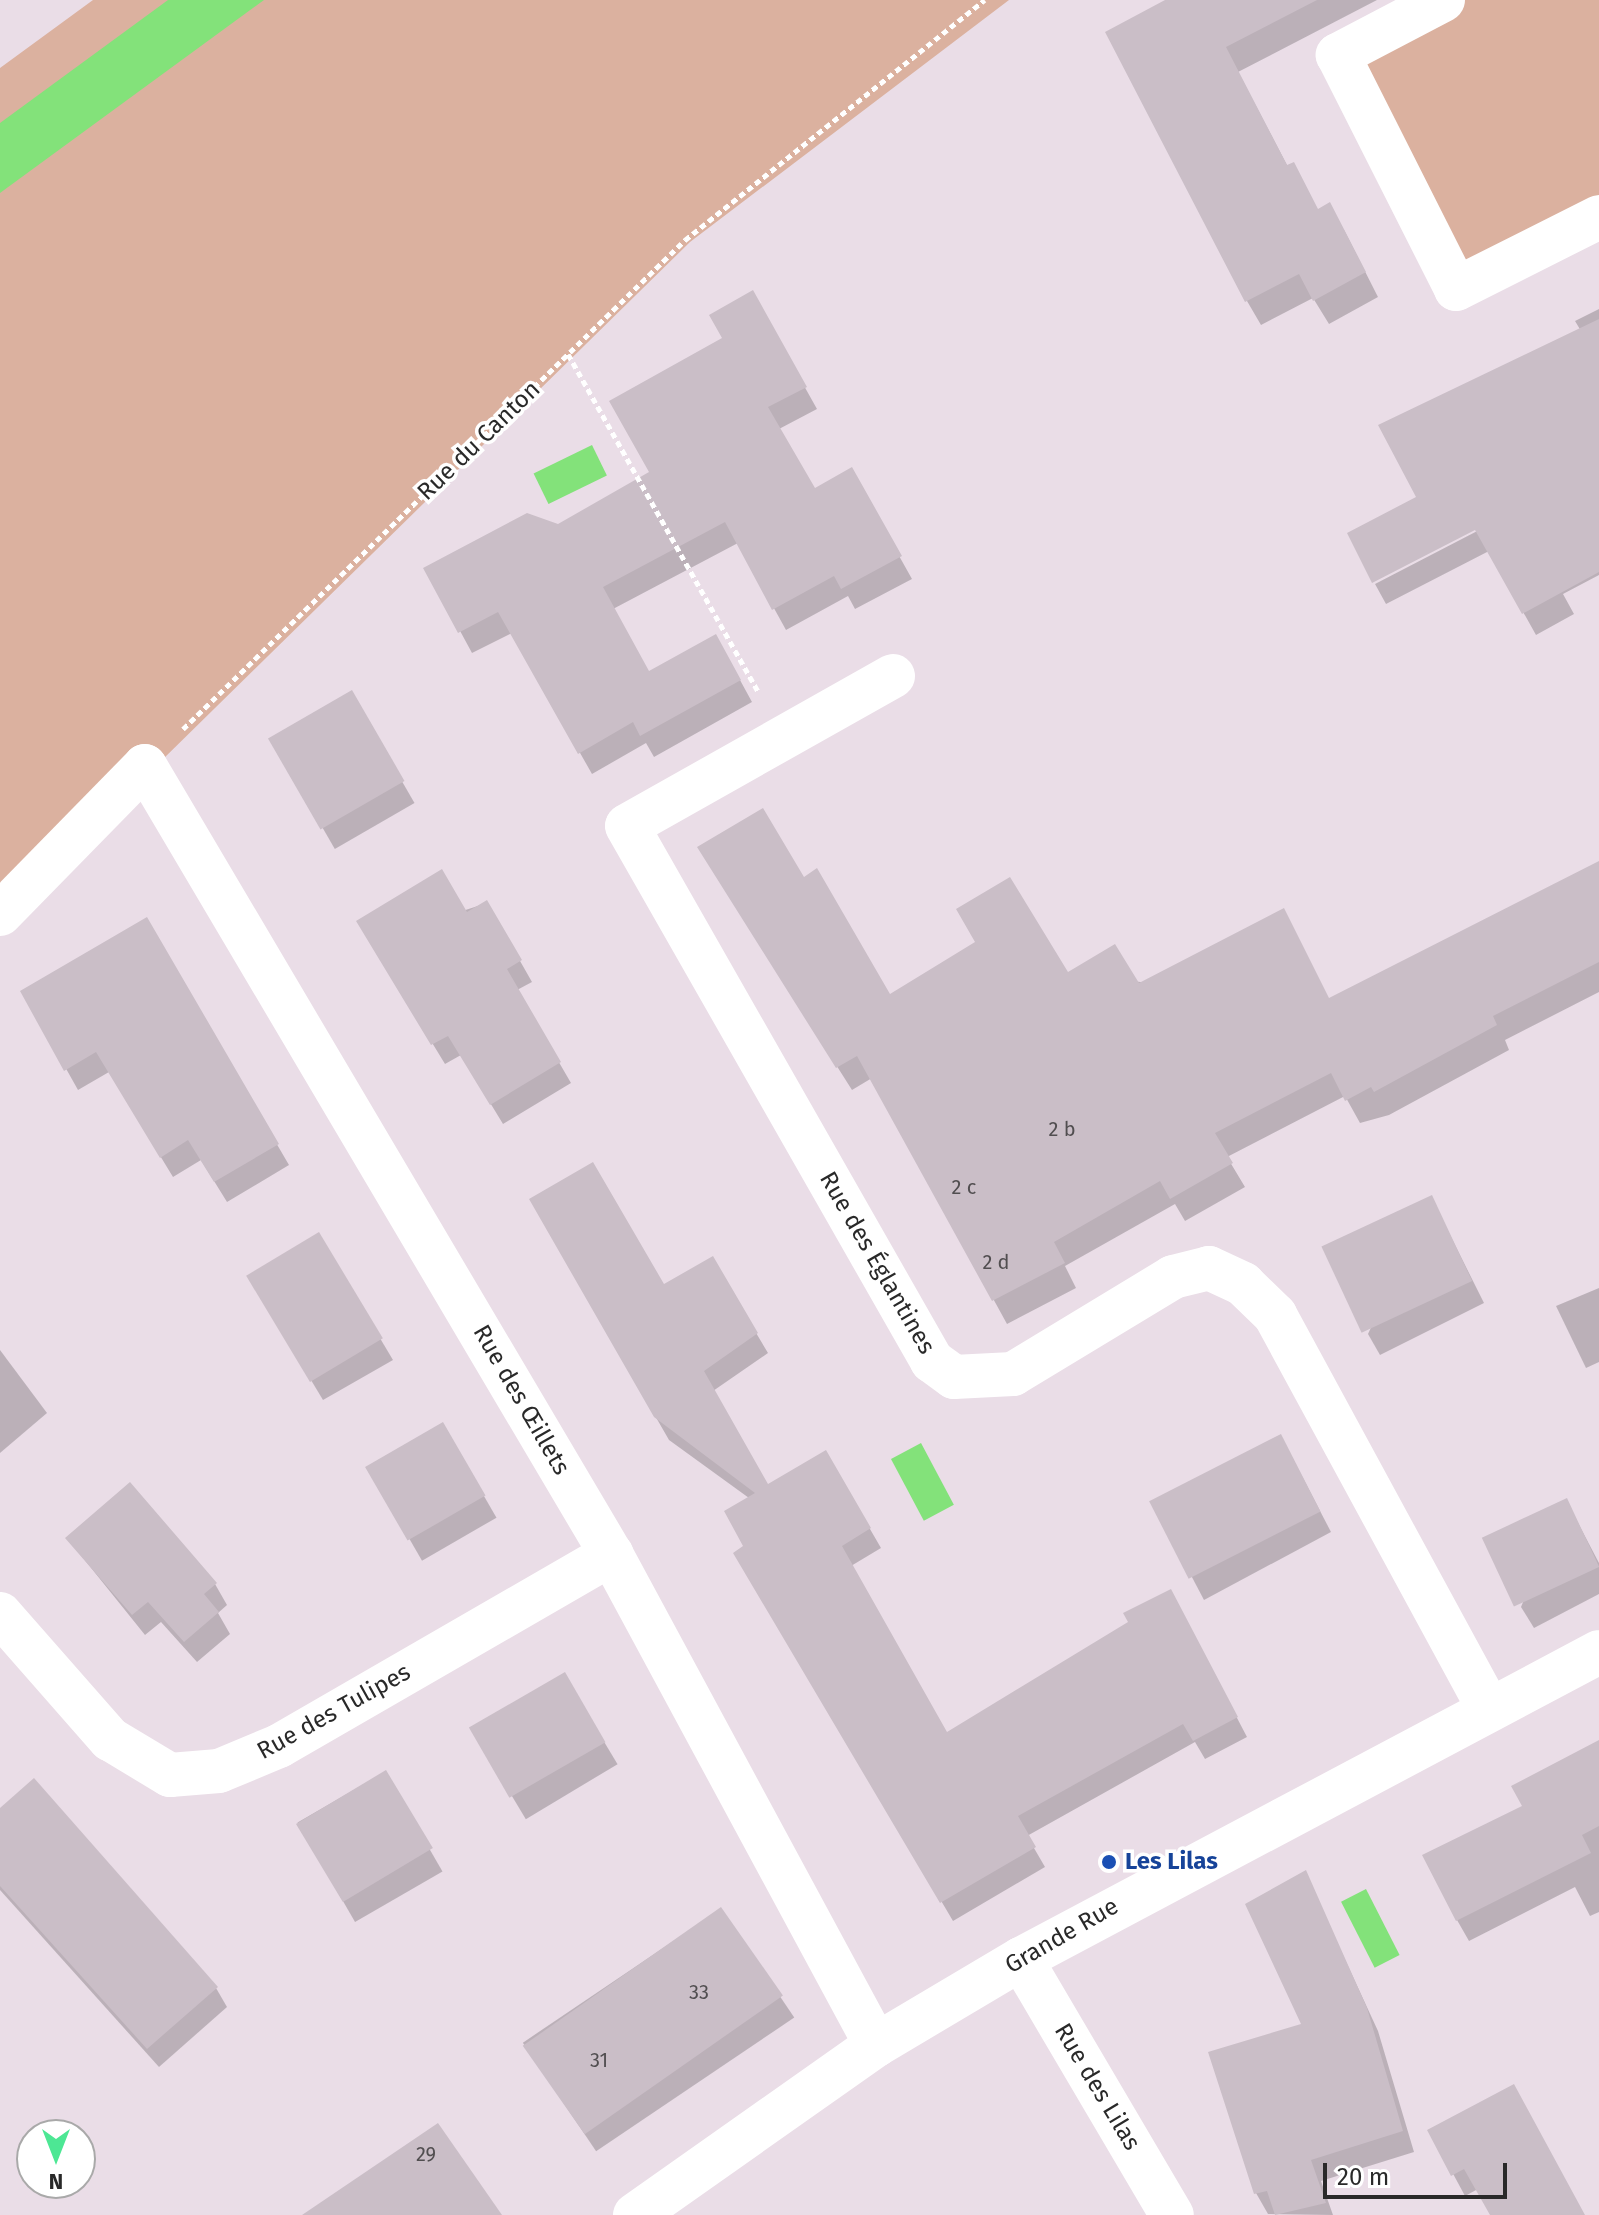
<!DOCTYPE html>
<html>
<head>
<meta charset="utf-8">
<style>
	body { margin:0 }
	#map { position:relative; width:1599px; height:2215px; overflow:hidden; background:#eadde7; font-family:"Fira Sans",sans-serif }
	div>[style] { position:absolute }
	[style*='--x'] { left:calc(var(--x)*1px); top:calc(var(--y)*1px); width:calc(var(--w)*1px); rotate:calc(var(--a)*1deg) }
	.green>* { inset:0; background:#dbb19f }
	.water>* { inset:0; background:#83e27a; transform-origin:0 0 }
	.shadow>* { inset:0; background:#0003; transform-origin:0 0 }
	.building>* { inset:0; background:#cabec7; transform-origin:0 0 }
	.path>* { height:5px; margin-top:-2.5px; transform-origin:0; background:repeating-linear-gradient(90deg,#fff 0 6px,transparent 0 10px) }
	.minor>* { height:44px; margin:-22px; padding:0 22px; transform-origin:22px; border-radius:22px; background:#fff }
	.tertiary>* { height:44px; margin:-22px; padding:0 22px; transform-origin:22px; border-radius:22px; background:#fff }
	.dots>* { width:22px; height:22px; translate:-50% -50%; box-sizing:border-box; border:4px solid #fff; border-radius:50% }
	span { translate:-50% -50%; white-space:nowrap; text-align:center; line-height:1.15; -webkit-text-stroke:7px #fff; paint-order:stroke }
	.number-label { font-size:20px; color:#514e50 }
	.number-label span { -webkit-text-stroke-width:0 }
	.street-label { font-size:24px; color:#292929 }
	.transit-label { font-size:24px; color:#164399; font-weight:700 }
	.left { translate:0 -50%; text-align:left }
	.north { position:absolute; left:16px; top:2119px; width:80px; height:80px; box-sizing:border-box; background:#fff; border:2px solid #a9a9a9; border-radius:50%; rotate:180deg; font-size:22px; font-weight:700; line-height:32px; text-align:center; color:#292929 }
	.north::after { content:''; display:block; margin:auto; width:28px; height:36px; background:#4de794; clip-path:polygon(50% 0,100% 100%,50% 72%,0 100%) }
	.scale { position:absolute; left:1323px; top:2163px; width:184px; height:36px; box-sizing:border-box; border:4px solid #292929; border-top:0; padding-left:10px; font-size:24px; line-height:28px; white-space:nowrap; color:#292929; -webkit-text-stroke:6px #fff; paint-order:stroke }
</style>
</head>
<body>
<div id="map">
	<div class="green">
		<div style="clip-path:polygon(93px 0,1009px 0,690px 242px,0 919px,0 68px)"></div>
		<div style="clip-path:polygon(1443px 0,1599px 0,1599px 217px,1456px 289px,1338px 55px)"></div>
	</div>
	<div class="water">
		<div style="clip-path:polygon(168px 0,264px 0,0 193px,0 123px)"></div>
		<div style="left:592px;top:445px;width:34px;height:65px;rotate:64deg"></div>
		<div style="left:921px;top:1443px;width:70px;height:34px;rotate:62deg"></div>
		<div style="left:1366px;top:1889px;width:74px;height:28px;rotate:63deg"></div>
	</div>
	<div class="shadow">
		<div style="clip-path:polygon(1169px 0,1377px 0,1238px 72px,1288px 167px,1318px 211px,1344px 230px,1378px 297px,1329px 324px,1313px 298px,1261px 325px,1247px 301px)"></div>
		<div style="clip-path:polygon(752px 293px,817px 409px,779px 429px,814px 490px,851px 470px,912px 579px,855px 609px,848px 596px,786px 630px,738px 543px,613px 609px,649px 673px,728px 658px,752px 702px,654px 757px,646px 743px,592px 774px,512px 633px,472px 653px,426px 568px,559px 526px,652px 472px)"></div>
		<div style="clip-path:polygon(1599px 309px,1599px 575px,1563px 594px,1574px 614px,1536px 635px,1489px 551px,1386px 604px,1375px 584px,1485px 527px,1419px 498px,1581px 331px,1575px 321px)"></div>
		<div style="left:351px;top:693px;width:127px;height:92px;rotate:60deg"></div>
		<div style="clip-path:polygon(713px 871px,803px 879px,889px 997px,1067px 975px,1330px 1000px,1599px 887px,1599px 992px,1505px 1040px,1509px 1050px,1389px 1115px,1360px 1123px,1345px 1096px,1227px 1157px,1245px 1187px,1185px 1221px,1175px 1204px,1065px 1266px,1076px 1288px,1007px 1324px,872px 1078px,852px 1090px)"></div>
		<div style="clip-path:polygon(487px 903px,532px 982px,517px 990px,571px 1083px,503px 1124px,461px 1055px,445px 1064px,370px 941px)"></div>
		<div style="clip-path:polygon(146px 920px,289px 1165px,227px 1202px,201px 1160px,173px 1177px,109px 1072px,78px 1090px,23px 992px)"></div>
		<div style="clip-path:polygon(1431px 1197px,1484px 1303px,1380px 1355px,1368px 1334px)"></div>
		<div style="clip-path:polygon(531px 1200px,663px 1286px,712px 1259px,768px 1353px,713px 1391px,767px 1487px,826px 1453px,881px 1548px,851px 1566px,946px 1735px,1181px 1611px,1247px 1737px,1205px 1759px,1195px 1742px,1027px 1836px,1045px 1867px,953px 1921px,736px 1553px,746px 1546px,749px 1498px,669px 1440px)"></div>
		<div style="clip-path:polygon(318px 1234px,393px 1360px,323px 1400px,261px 1297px)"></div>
		<div style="clip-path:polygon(1599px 1288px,1599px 1362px,1586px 1368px,1556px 1306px)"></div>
		<div style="clip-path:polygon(0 1350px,47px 1413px,0 1453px)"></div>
		<div style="left:443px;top:1425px;width:107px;height:86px;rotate:60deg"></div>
		<div style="clip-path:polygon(1292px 1457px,1331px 1532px,1204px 1600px,1153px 1503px)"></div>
		<div style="clip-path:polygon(1566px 1500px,1599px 1563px,1599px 1594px,1534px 1628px,1521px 1607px)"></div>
		<div style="clip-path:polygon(67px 1538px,215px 1584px,227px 1605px,218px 1613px,230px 1634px,197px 1662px,161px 1622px,145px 1635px)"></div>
		<div style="left:564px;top:1675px;width:104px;height:107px;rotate:59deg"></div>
		<div style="clip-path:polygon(1599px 1743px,1599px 1912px,1590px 1916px,1575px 1887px,1469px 1941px,1457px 1920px,1525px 1807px)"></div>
		<div style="left:385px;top:1772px;width:115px;height:101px;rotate:60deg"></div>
		<div style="clip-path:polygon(0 1810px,216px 1988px,227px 2007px,159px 2067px,0 1890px)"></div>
		<div style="clip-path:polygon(1305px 1873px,1378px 2031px,1414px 2152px,1321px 2181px,1333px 2215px,1268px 2214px,1256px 2193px,1304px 2026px)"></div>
		<div style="left:721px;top:1909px;width:131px;height:239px;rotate:56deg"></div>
		<div style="clip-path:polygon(1430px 2131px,1584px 2215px,1492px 2215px,1478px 2189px,1465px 2196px)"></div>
	</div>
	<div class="building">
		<div style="clip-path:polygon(1165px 0,1317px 0,1226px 47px,1287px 165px,1294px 162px,1318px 209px,1330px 202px,1366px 272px,1313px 301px,1299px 274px,1245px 302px,1105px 32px)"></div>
		<div style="clip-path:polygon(753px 290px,807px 387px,768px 407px,815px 488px,852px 467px,902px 556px,841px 589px,834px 576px,772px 610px,725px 522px,603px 587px,649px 671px,716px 634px,741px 680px,640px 736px,633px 722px,578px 754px,498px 612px,458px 633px,423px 568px,527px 513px,558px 524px,649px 472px,609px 401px,722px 338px,709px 315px)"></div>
		<div style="clip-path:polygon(1599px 319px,1599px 572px,1522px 614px,1475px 530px,1372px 583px,1347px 533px,1416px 497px,1378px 425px)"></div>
		<div style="left:352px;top:690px;width:105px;height:97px;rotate:60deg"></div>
		<div style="clip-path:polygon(763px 808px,804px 877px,817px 868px,890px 994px,975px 942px,956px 909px,1010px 877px,1068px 972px,1115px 944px,1139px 983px,1284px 908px,1329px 998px,1599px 861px,1599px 962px,1493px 1016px,1497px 1025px,1374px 1092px,1371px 1087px,1345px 1101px,1331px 1073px,1215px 1133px,1233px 1163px,1170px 1199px,1160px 1181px,1054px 1242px,1065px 1263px,992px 1301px,857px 1056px,836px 1068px,697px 847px)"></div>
		<div style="clip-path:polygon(442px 869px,467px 912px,487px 900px,522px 960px,507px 969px,561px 1062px,490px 1105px,448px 1036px,431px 1045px,356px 921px)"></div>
		<div style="clip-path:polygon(147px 917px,279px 1144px,214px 1182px,188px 1140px,160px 1158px,96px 1052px,64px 1071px,20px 991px)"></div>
		<div style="clip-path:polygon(593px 1162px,664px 1284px,713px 1256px,758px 1333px,704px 1371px,768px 1484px,826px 1450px,871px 1528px,842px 1546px,947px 1732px,1128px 1622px,1123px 1613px,1171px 1589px,1238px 1717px,1193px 1741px,1183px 1724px,1018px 1816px,1036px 1847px,940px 1903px,733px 1553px,743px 1546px,724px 1511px,755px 1493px,654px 1417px,529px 1199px)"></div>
		<div style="left:1432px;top:1195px;width:95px;height:122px;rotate:65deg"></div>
		<div style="left:319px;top:1232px;width:124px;height:85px;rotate:59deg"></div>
		<div style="left:443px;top:1422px;width:85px;height:90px;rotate:60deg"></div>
		<div style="left:1281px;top:1434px;width:87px;height:148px;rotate:63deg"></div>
		<div style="clip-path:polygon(130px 1482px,217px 1583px,204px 1594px,219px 1612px,184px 1642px,148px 1602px,132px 1615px,65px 1538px)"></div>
		<div style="left:1567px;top:1498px;width:76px;height:94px;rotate:65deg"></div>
		<div style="left:565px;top:1672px;width:81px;height:111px;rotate:60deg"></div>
		<div style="clip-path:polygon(1599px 1740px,1599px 1826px,1582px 1835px,1591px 1853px,1456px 1921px,1422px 1855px,1522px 1806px,1511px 1786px)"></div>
		<div style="left:386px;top:1770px;width:91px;height:105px;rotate:59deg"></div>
		<div style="clip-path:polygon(34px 1778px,218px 1987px,147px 2049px,0 1886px,0 1808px)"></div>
		<div style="clip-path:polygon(1306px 1870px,1367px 2008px,1403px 2131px,1311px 2160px,1326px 2203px,1275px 2215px,1267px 2191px,1254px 2194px,1208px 2052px,1301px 2024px,1245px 1904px)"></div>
		<div style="left:721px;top:1907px;width:108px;height:242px;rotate:55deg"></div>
		<div style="clip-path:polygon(1514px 2084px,1585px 2215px,1490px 2215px,1464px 2169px,1451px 2176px,1427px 2130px)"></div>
		<div style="clip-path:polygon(438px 2123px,502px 2215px,302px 2215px)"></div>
	</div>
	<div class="path">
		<div style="--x:568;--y:354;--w:387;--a:60.6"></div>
		<div style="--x:183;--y:729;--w:701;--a:-44.25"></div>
		<div style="--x:685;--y:240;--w:384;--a:-38.7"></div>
	</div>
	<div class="minor">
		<div style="--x:1443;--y:0;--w:119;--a:152.4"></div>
		<div style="--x:1338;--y:55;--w:262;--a:63.2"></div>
		<div style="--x:1456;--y:289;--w:160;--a:-26.7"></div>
		<div style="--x:893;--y:676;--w:305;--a:150.6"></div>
		<div style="--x:627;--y:826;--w:616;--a:60.31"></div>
		<div style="--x:932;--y:1361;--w:27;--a:36"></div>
		<div style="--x:954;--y:1377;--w:59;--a:-2.9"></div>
		<div style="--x:1013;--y:1374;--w:187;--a:-31.2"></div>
		<div style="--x:1173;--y:1277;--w:37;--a:-14"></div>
		<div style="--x:1209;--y:1268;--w:38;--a:25"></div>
		<div style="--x:1243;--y:1284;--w:45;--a:44.1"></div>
		<div style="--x:1275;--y:1315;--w:447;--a:61.5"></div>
		<div style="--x:0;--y:914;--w:207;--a:-45.6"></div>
		<div style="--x:145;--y:766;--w:915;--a:59.4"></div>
		<div style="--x:611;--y:1554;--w:558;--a:61.64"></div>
		<div style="--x:0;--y:1614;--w:167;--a:48.7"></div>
		<div style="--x:110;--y:1739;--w:70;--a:31"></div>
		<div style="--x:170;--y:1775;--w:49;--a:-4.7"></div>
		<div style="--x:219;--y:1771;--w:65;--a:-22.6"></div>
		<div style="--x:279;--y:1746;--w:384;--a:-30"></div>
		<div style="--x:1021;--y:1959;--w:297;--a:59.5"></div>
	</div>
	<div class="tertiary">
		<div style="--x:635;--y:2215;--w:295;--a:-35.2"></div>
		<div style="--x:876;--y:2045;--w:169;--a:-30.7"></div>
		<div style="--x:1021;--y:1959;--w:654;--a:-27.97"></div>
	</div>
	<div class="dots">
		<div style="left:1109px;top:1862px;background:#1a4fb4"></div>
	</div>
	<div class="number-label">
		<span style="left:1062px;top:1129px">2 b</span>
		<span style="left:964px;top:1187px">2 c</span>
		<span style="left:996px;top:1262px">2 d</span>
		<span style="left:699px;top:1992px">33</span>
		<span style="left:599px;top:2060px">31</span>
		<span style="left:426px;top:2154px">29</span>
	</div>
	<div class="street-label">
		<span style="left:479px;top:441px;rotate:-44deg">Rue du Canton</span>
		<span style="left:877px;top:1263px;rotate:60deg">Rue des Églantines</span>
		<span style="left:521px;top:1400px;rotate:60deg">Rue des Œillets</span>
		<span style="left:334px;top:1712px;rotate:-29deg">Rue des Tulipes</span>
		<span style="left:1062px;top:1936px;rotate:-30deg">Grande Rue</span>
		<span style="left:1097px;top:2087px;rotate:59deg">Rue des Lilas</span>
	</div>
	<div class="transit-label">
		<span class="left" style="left:1125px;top:1862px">Les Lilas</span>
	</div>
	<div class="north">N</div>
	<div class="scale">20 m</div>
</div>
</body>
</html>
